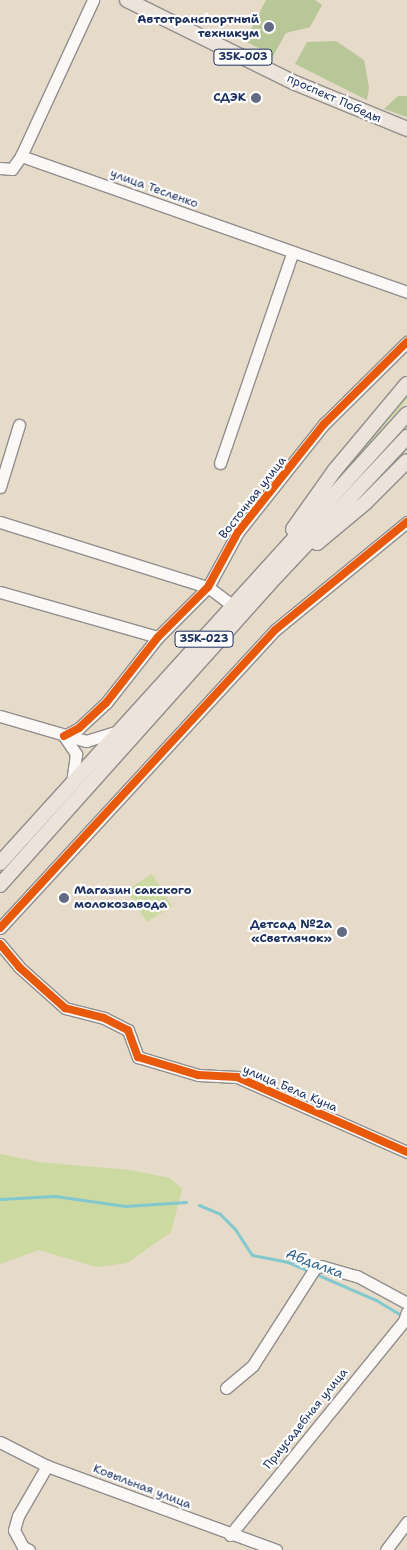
<!DOCTYPE html>
<html>
<head>
<meta charset="utf-8">
<style>
	body { margin:0 }
	#map { position:relative; width:407px; height:1550px; overflow:hidden; background:#e6dac9; font-family:"Shantell Sans",sans-serif }
	div>[style] { position:absolute }
	[style*='--x'] { left:calc(var(--x)*1px); top:calc(var(--y)*1px); width:calc(var(--w)*1px); rotate:calc(var(--a)*1deg) }
	.green>* { inset:0; background:#ccd9a1; transform-origin:0 0 }
	.forest>* { inset:0; background:#b7c797 }
	.stream>* { height:3px; margin:-1.5px; padding:0 1.5px; transform-origin:1.5px; border-radius:1.5px; background:#81c8cf }
	.roads { filter:drop-shadow(1px 0 #918e8d) drop-shadow(-1px 0 #918e8d) drop-shadow(0 1px #918e8d) drop-shadow(0 -1px #918e8d) }
	.minor>* { height:11px; margin:-5.5px; padding:0 5.5px; transform-origin:5.5px; border-radius:5.5px; background:#fbf9f7 }
	.major>* { height:14px; margin:-7px; padding:0 7px; transform-origin:7px; border-radius:7px; background:#ece3da }
	.cycleway>* { height:8px; margin:-4px; padding:0 4px; transform-origin:4px; border-radius:4px; background:#e8590c }
	.dots>* { width:14px; height:14px; translate:-50% -50%; box-sizing:border-box; border:2px solid #fff; border-radius:50% }
	span { translate:-50% -50%; white-space:nowrap; text-align:center; line-height:1.15; -webkit-text-stroke:4.5px #fff; paint-order:stroke }
	.shield-label span { padding:1px 4px; background:#fff; border:1px solid; border-radius:4px; -webkit-text-stroke-width:0 }
	.shield-label { font-size:11px; color:#1b2f5e; font-weight:700 }
	.poi-label { font-size:12px; color:#1b2f5e; font-weight:700 }
	.right { translate:-100% -50%; text-align:right }
	.left { translate:0 -50%; text-align:left }
	.street-label { font-size:12px; color:#1b2f5e }
	.water-label { font-size:14px; color:#306287; font-style:italic }
</style>
</head>
<body>
<div id="map">
	<div class="green">
		<div style="clip-path:polygon(407px 391px,407px 400px,351px 464px,349px 463px)"></div>
		<div style="left:152px;top:874px;width:38px;height:30px;rotate:58deg"></div>
		<div style="clip-path:polygon(0 1154px,39px 1162px,130px 1170px,170px 1178px,182px 1189px,171px 1232px,127px 1263px,97px 1267px,39px 1250px,0 1264px)"></div>
	</div>
	<div class="forest">
		<div style="clip-path:polygon(266px 0,315px 0,322px 5px,310px 27px,286px 33px,273px 56px,245px 41px)"></div>
		<div style="clip-path:polygon(336px 41px,364px 60px,369px 87px,367px 100px,295px 64px,307px 42px)"></div>
		<div style="clip-path:polygon(398px 96px,407px 96px,407px 117px,384px 109px)"></div>
	</div>
	<div class="stream">
		<div style="--x:0;--y:1199;--w:55;--a:-3.1"></div>
		<div style="--x:55;--y:1196;--w:71;--a:8.1"></div>
		<div style="--x:125;--y:1206;--w:61;--a:-3.8"></div>
		<div style="--x:199;--y:1205;--w:23;--a:23"></div>
		<div style="--x:220;--y:1214;--w:21;--a:45"></div>
		<div style="--x:235;--y:1229;--w:31;--a:57"></div>
		<div style="--x:252;--y:1255;--w:37;--a:11"></div>
		<div style="--x:288;--y:1262;--w:96;--a:23.4"></div>
		<div style="--x:376;--y:1300;--w:31;--a:31"></div>
	</div>
	<div class="roads">
		<div class="minor">
			<div style="--x:21;--y:156;--w:172;--a:-65.2"></div>
			<div style="--x:0;--y:168;--w:12;--a:5"></div>
			<div style="--x:12;--y:169;--w:16;--a:-55"></div>
			<div style="--x:21;--y:156;--w:409;--a:19.4"></div>
			<div style="--x:220;--y:463;--w:221;--a:-71"></div>
			<div style="--x:0;--y:487;--w:65;--a:-73"></div>
			<div style="--x:0;--y:522;--w:218;--a:17.4"></div>
			<div style="--x:208;--y:587;--w:31;--a:37"></div>
			<div style="--x:0;--y:592;--w:164;--a:15.9"></div>
			<div style="--x:0;--y:716;--w:90;--a:16.2"></div>
			<div style="--x:86;--y:741;--w:34;--a:-17"></div>
			<div style="--x:64;--y:736;--w:17;--a:-28"></div>
			<div style="--x:79;--y:728;--w:37;--a:-43"></div>
			<div style="--x:106;--y:703;--w:84;--a:-51.8"></div>
			<div style="--x:158;--y:637;--w:71;--a:-45"></div>
			<div style="--x:208;--y:587;--w:63;--a:-61.4"></div>
			<div style="--x:238;--y:532;--w:138;--a:-51.5"></div>
			<div style="--x:324;--y:424;--w:117;--a:-44.7"></div>
			<div style="--x:64;--y:736;--w:22;--a:56"></div>
			<div style="--x:76;--y:754;--w:29;--a:98"></div>
			<div style="--x:0;--y:928;--w:405;--a:-47.3"></div>
			<div style="--x:275;--y:630;--w:171;--a:-39.3"></div>
			<div style="--x:0;--y:944;--w:30;--a:50"></div>
			<div style="--x:19;--y:967;--w:62;--a:41.7"></div>
			<div style="--x:65;--y:1008;--w:40;--a:14.4"></div>
			<div style="--x:104;--y:1018;--w:27;--a:27"></div>
			<div style="--x:128;--y:1030;--w:29;--a:70"></div>
			<div style="--x:138;--y:1057;--w:63;--a:16.7"></div>
			<div style="--x:198;--y:1075;--w:39;--a:3"></div>
			<div style="--x:237;--y:1077;--w:186;--a:23.8"></div>
			<div style="--x:226;--y:1388;--w:35;--a:-40"></div>
			<div style="--x:253;--y:1365;--w:115;--a:-57.4"></div>
			<div style="--x:315;--y:1268;--w:6;--a:-18"></div>
			<div style="--x:321;--y:1266;--w:37;--a:16"></div>
			<div style="--x:357;--y:1276;--w:57;--a:28.4"></div>
			<div style="--x:0;--y:1442;--w:53;--a:27.1"></div>
			<div style="--x:47;--y:1466;--w:244;--a:20.1"></div>
			<div style="--x:230;--y:1535;--w:276;--a:-50.9"></div>
			<div style="--x:404;--y:1321;--w:9;--a:-72"></div>
			<div style="--x:29;--y:1550;--w:7;--a:-153"></div>
			<div style="--x:23;--y:1547;--w:19;--a:-118"></div>
			<div style="--x:14;--y:1530;--w:15;--a:-74"></div>
			<div style="--x:18;--y:1516;--w:58;--a:-59.9"></div>
			<div style="--x:386;--y:1550;--w:35;--a:-53"></div>
		</div>
		<div class="major">
			<div style="--x:127;--y:0;--w:187;--a:26.3"></div>
			<div style="--x:295;--y:83;--w:121;--a:22.3"></div>
			<div style="--x:293;--y:529;--w:72;--a:-54.6"></div>
			<div style="--x:335;--y:470;--w:112;--a:-50.1"></div>
			<div style="--x:317;--y:543;--w:62;--a:-39.8"></div>
			<div style="--x:365;--y:503;--w:59;--a:-45"></div>
			<div style="--x:0;--y:863;--w:606;--a:-47.81"></div>
			<div style="--x:0;--y:885;--w:404;--a:-48.2"></div>
			<div style="--x:269;--y:584;--w:202;--a:-46.8"></div>
		</div>
	</div>
	<div class="cycleway">
		<div style="--x:64;--y:736;--w:17;--a:-28"></div>
		<div style="--x:79;--y:728;--w:37;--a:-43"></div>
		<div style="--x:106;--y:703;--w:84;--a:-51.8"></div>
		<div style="--x:158;--y:637;--w:71;--a:-45"></div>
		<div style="--x:208;--y:587;--w:63;--a:-61.4"></div>
		<div style="--x:238;--y:532;--w:138;--a:-51.5"></div>
		<div style="--x:324;--y:424;--w:117;--a:-44.7"></div>
		<div style="--x:0;--y:928;--w:405;--a:-47.3"></div>
		<div style="--x:275;--y:630;--w:171;--a:-39.3"></div>
		<div style="--x:0;--y:944;--w:30;--a:50"></div>
		<div style="--x:19;--y:967;--w:62;--a:41.7"></div>
		<div style="--x:65;--y:1008;--w:40;--a:14.4"></div>
		<div style="--x:104;--y:1018;--w:27;--a:27"></div>
		<div style="--x:128;--y:1030;--w:29;--a:70"></div>
		<div style="--x:138;--y:1057;--w:63;--a:16.7"></div>
		<div style="--x:198;--y:1075;--w:39;--a:3"></div>
		<div style="--x:237;--y:1077;--w:186;--a:23.8"></div>
	</div>
	<div class="dots">
		<div style="left:269px;top:27px;background:#626b83"></div>
		<div style="left:256px;top:98px;background:#626b83"></div>
		<div style="left:64px;top:898px;background:#626b83"></div>
		<div style="left:342px;top:932px;background:#626b83"></div>
	</div>
	<div class="shield-label">
		<span style="left:243px;top:57px">35К-003</span>
		<span style="left:204px;top:639px">35К-023</span>
	</div>
	<div class="poi-label">
		<span class="right" style="left:259px;top:27px">Автотранспортный<br>техникум</span>
		<span class="right" style="left:246px;top:98px">СДЭК</span>
		<span class="left" style="left:74px;top:898px">Магазин сакского<br>молокозавода</span>
		<span class="right" style="left:332px;top:932px">Детсад №2а<br>«Светлячок»</span>
	</div>
	<div class="street-label">
		<span style="left:334px;top:99px;rotate:24deg">проспект Победы</span>
		<span style="left:154px;top:189px;rotate:20deg">улица Тесленко</span>
		<span style="left:253px;top:498px;rotate:-52deg">Восточная улица</span>
		<span style="left:290px;top:1089px;rotate:23deg">улица Бела Куна</span>
		<span style="left:306px;top:1419px;rotate:-51deg">Приусадебная улица</span>
		<span style="left:142px;top:1487px;rotate:21deg">Ковыльная улица</span>
	</div>
	<div class="water-label">
		<span style="left:315px;top:1263px;rotate:21deg">Абдалка</span>
	</div>
</div>
</body>
</html>
